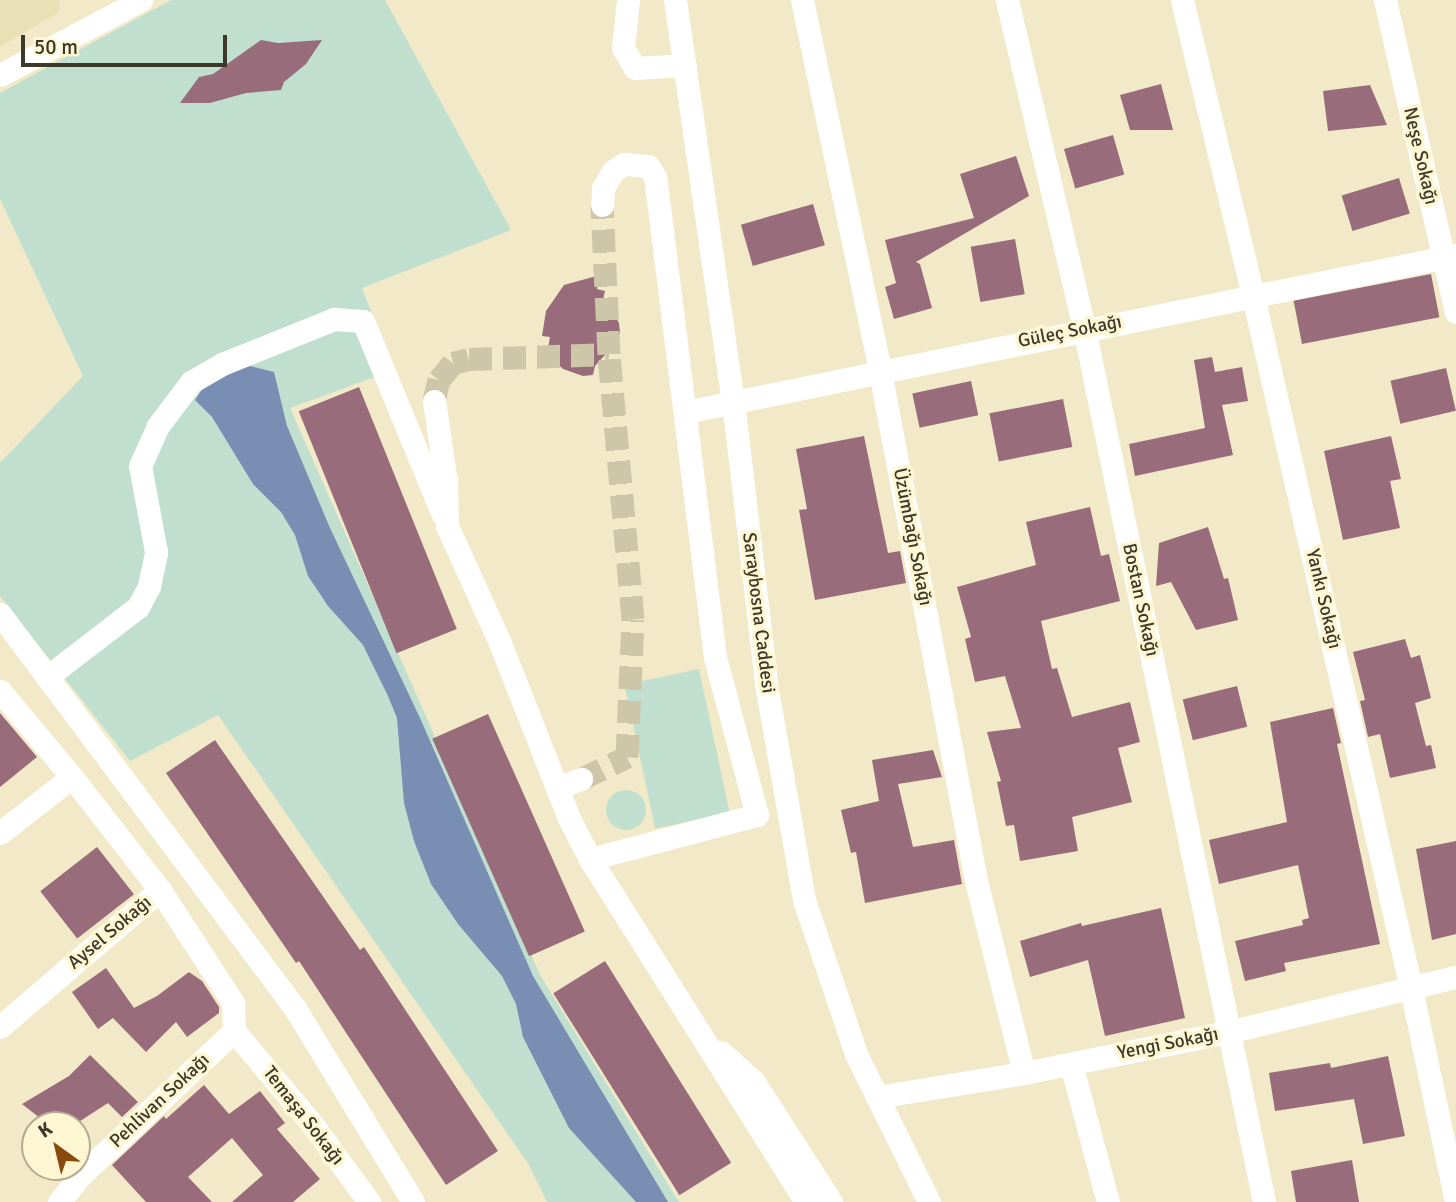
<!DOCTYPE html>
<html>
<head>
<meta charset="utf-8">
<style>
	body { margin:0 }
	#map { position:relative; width:1456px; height:1202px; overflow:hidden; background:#f1e9c7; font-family:Signika,sans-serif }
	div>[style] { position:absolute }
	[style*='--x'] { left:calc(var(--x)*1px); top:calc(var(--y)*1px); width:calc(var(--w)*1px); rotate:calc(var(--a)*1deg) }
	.built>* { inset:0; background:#e9e0b6 }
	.green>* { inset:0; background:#c0dfcf; transform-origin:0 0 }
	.round { border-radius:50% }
	.water>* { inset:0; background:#788eb2 }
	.building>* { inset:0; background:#996c7b; transform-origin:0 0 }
	.street-tunnel>* { height:23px; margin-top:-11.5px; transform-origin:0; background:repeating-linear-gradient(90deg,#cdc6a8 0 23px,transparent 0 34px) }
	.street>* { height:23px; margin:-11.5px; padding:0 11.5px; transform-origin:11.5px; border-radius:11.5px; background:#fff }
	span { translate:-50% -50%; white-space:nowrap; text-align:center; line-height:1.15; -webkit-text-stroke:7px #fff7d4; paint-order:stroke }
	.street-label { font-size:19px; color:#3c392b }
	.north { position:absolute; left:21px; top:1111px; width:70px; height:70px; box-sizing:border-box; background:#fff7d4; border:2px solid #b1ab90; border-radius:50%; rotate:326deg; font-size:19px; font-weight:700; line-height:28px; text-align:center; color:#3c392b }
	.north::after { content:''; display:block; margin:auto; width:24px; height:32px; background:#884a0d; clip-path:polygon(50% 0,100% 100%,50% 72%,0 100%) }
	.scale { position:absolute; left:21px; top:35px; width:206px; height:32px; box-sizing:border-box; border:4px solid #3c392b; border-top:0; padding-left:9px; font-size:21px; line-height:24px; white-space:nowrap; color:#3c392b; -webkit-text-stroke:5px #fff7d4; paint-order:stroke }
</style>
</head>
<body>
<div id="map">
	<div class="built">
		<div style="clip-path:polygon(0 0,60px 0,59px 12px,0 47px)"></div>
	</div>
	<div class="green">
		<div style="clip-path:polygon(171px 0,385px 0,511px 230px,362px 288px,394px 370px,290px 408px,540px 975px,679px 1202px,547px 1202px,529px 1165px,218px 715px,130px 761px,0 596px,0 463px,83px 376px,0 199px,0 93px)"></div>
		<div style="left:699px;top:669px;width:147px;height:76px;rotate:78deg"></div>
		<div class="round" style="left:606px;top:790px;width:40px;height:40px"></div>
	</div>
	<div class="water">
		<div style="clip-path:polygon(250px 366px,274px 372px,287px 426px,330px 528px,420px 718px,533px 976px,668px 1202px,636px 1202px,569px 1128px,523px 1037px,516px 1004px,502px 976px,458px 924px,431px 884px,414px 841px,404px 803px,397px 718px,388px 696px,363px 645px,328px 606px,308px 576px,295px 535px,281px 512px,253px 484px,212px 417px,195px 400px,207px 382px,225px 367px)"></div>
	</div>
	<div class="building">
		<div style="clip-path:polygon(261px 40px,278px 43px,322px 40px,306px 64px,284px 82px,281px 90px,246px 93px,210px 103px,180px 103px,199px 77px,213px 74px)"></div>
		<div style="clip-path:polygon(1161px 84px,1173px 130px,1130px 130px,1120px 95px)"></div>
		<div style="clip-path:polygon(1370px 85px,1387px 125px,1328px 131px,1323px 91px)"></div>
		<div style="left:1113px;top:135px;width:41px;height:51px;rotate:74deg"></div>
		<div style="clip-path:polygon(1016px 156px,1029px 196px,916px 262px,920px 264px,932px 308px,894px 319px,885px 287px,896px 283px,885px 240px,974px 218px,960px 174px)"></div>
		<div style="left:1399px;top:178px;width:37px;height:60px;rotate:73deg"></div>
		<div style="left:813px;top:204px;width:43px;height:75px;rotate:74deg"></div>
		<div style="left:1015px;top:239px;width:56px;height:45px;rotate:80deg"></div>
		<div style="left:1431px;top:274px;width:44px;height:140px;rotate:79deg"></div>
		<div style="clip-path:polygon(600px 275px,597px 289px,605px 291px,600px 313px,615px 316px,619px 323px,620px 333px,613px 346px,595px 366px,593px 375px,583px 376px,563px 369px,547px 354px,550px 337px,542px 336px,546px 311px,564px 285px)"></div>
		<div style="clip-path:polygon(1212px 357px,1215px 372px,1242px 367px,1248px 401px,1222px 405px,1233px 455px,1135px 476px,1129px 444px,1205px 428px,1194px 360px)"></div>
		<div style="left:1446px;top:368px;width:44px;height:57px;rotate:77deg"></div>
		<div style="left:971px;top:381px;width:35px;height:60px;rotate:78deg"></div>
		<div style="left:359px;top:387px;width:261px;height:65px;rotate:68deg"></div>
		<div style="left:1063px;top:399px;width:49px;height:75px;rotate:79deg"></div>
		<div style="clip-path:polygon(864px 436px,888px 553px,900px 551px,906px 583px,815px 600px,799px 510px,807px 509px,796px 449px)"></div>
		<div style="clip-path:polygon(1391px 436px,1401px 479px,1390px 481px,1400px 528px,1343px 540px,1324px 451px)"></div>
		<div style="clip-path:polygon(1090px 507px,1101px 556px,1109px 554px,1120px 601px,1041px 621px,1052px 669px,1057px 668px,1072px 717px,1130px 702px,1140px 742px,1118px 748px,1132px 802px,1072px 817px,1078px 851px,1020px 861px,1014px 825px,1006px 826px,997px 782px,1001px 781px,987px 732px,1021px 728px,1005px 676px,975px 682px,965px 639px,971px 637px,957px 587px,1036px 565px,1026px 522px)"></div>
		<div style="clip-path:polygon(1208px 527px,1224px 579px,1228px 578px,1238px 620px,1196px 630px,1171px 582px,1156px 586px,1159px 543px)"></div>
		<div style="clip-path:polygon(1405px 639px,1411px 658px,1420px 655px,1431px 698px,1415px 703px,1426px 746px,1431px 745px,1436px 768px,1390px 778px,1380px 734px,1368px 737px,1360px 701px,1365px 700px,1353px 652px)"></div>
		<div style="left:1237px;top:686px;width:42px;height:56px;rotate:76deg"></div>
		<div style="clip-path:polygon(1333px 708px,1341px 743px,1337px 744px,1380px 944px,1284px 963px,1286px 971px,1245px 981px,1235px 941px,1303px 925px,1302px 920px,1309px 918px,1298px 865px,1219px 884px,1209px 840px,1287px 822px,1270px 722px)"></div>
		<div style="clip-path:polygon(0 713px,37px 757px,0 787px)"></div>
		<div style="left:488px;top:714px;width:238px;height:61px;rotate:66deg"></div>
		<div style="clip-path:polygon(215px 740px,360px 950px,364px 947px,498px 1151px,446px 1185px,299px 961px,296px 963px,166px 773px)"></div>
		<div style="clip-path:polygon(933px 750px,942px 777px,898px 784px,913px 847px,954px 840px,962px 884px,865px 903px,856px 852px,851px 853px,841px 810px,879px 801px,872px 760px)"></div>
		<div style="clip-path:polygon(1456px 841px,1456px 934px,1432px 940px,1416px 849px)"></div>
		<div style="left:97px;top:847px;width:60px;height:72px;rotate:52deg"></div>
		<div style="clip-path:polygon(1161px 908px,1185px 1018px,1105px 1036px,1088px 960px,1030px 977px,1020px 941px,1081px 923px,1082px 926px)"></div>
		<div style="left:605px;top:961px;width:238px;height:61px;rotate:58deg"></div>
		<div style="clip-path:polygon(106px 968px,134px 1008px,157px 996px,189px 972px,202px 981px,219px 1007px,219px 1013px,187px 1037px,176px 1022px,146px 1052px,113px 1018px,98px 1029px,72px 992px)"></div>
		<div style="clip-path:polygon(90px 1055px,138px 1102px,122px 1117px,108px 1103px,74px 1125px,49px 1125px,22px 1104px,69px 1076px)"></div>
		<div style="clip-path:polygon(1388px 1056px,1405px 1136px,1363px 1144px,1354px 1099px,1275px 1111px,1269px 1073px,1330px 1063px,1331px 1068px)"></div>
		<div style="clip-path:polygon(204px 1085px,229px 1114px,260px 1091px,285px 1123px,277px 1129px,320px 1179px,293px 1202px,232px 1202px,263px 1175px,232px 1138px,188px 1177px,212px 1202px,146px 1202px,112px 1165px,164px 1116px,166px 1119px)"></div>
		<div style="clip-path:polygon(1352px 1160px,1359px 1202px,1296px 1202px,1291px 1171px)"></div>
	</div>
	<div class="street-tunnel">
		<div style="--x:434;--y:401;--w:22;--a:-77"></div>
		<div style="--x:439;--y:380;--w:22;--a:-51"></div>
		<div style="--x:453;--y:363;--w:16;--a:-14"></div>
		<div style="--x:469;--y:359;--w:140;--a:-2"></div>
		<div style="--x:581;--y:779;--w:51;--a:-25.6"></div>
		<div style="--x:627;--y:757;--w:138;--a:-87.5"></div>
		<div style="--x:633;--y:619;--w:266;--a:-95.2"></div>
		<div style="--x:609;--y:354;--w:149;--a:-92.7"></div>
	</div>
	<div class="street">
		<div style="--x:628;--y:0;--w:48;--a:95.9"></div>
		<div style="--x:623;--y:48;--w:23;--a:59"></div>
		<div style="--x:635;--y:68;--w:50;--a:-3.4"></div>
		<div style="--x:675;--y:0;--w:405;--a:81.8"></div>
		<div style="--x:733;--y:401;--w:285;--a:83.3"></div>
		<div style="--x:766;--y:684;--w:219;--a:80"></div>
		<div style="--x:804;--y:900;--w:163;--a:71.3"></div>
		<div style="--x:856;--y:1054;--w:165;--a:63.7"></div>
		<div style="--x:802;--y:0;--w:379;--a:78.1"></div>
		<div style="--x:880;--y:371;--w:519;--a:79.34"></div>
		<div style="--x:976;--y:881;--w:198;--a:76"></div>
		<div style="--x:1007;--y:0;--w:337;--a:76.8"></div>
		<div style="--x:1084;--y:328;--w:892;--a:78.36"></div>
		<div style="--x:1182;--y:0;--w:304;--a:76.5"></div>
		<div style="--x:1253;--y:296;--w:710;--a:77.14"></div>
		<div style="--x:1411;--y:988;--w:218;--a:78.1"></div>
		<div style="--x:1385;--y:0;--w:320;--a:77.2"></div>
		<div style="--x:0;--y:75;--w:160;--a:-28"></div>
		<div style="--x:434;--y:401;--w:81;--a:81.5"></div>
		<div style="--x:446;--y:481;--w:45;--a:88.7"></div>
		<div style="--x:447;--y:526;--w:128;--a:65.6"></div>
		<div style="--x:500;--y:643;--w:188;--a:68.5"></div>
		<div style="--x:569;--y:818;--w:46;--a:62.9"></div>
		<div style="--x:590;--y:859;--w:405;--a:57.8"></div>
		<div style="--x:685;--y:412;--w:787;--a:-11.51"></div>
		<div style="--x:0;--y:614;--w:494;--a:53.2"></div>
		<div style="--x:296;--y:1010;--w:225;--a:58.6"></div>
		<div style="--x:47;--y:677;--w:115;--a:-37.6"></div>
		<div style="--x:138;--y:607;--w:24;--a:-62"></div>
		<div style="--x:149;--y:586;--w:35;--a:-78"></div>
		<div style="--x:156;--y:552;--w:87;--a:-100.5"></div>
		<div style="--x:140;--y:466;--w:44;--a:-65.8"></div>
		<div style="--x:158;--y:426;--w:55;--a:-53.1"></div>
		<div style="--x:191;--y:382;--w:36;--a:-30"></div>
		<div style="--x:222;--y:364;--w:121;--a:-21.9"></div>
		<div style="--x:334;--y:319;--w:29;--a:4"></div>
		<div style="--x:363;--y:321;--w:208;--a:67.6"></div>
		<div style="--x:0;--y:691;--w:112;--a:50.1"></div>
		<div style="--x:72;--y:777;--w:143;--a:52.1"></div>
		<div style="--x:557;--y:788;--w:26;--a:-21"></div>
		<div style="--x:0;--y:833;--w:91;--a:-37.9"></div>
		<div style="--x:590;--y:859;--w:173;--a:-14.8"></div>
		<div style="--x:757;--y:815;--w:163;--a:-104.9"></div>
		<div style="--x:715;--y:657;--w:484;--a:-97.1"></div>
		<div style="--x:655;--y:177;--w:13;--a:-122"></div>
		<div style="--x:648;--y:166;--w:24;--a:-175"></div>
		<div style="--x:624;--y:164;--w:13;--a:148"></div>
		<div style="--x:613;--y:171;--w:20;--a:120"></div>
		<div style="--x:603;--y:188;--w:17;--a:93"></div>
		<div style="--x:0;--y:1027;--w:211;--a:-40.6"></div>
		<div style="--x:160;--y:890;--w:135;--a:57.1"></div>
		<div style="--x:233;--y:1003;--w:28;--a:88"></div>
		<div style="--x:234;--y:1031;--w:121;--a:50"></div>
		<div style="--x:312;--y:1124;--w:97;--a:53.8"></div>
		<div style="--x:721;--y:1052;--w:45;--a:42.3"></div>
		<div style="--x:754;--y:1082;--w:143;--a:57.3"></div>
		<div style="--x:1071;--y:1064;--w:143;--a:75"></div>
		<div style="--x:877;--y:1097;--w:149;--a:-9.3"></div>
		<div style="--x:1024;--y:1073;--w:208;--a:-11.4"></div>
		<div style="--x:1228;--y:1032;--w:235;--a:-13.6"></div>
		<div style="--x:59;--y:1202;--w:33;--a:-51"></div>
		<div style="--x:80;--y:1176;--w:212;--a:-43.3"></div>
	</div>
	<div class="street-label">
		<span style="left:1420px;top:156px;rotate:77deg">Neşe Sokağı</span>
		<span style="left:1070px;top:332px;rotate:-11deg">Güleç Sokağı</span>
		<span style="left:912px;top:537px;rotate:79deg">Üzümbağı Sokağı</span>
		<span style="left:1323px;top:599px;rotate:77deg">Yankı Sokağı</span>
		<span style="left:1140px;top:600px;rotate:78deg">Bostan Sokağı</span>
		<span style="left:758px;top:613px;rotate:83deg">Saraybosna Caddesi</span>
		<span style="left:110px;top:933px;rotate:-40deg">Aysel Sokağı</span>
		<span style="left:1168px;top:1044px;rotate:-11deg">Yengi Sokağı</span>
		<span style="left:160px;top:1101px;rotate:-43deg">Pehlivan Sokağı</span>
		<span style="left:303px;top:1116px;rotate:52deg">Temaşa Sokağı</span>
	</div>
	<div class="north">K</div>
	<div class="scale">50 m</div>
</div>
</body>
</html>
